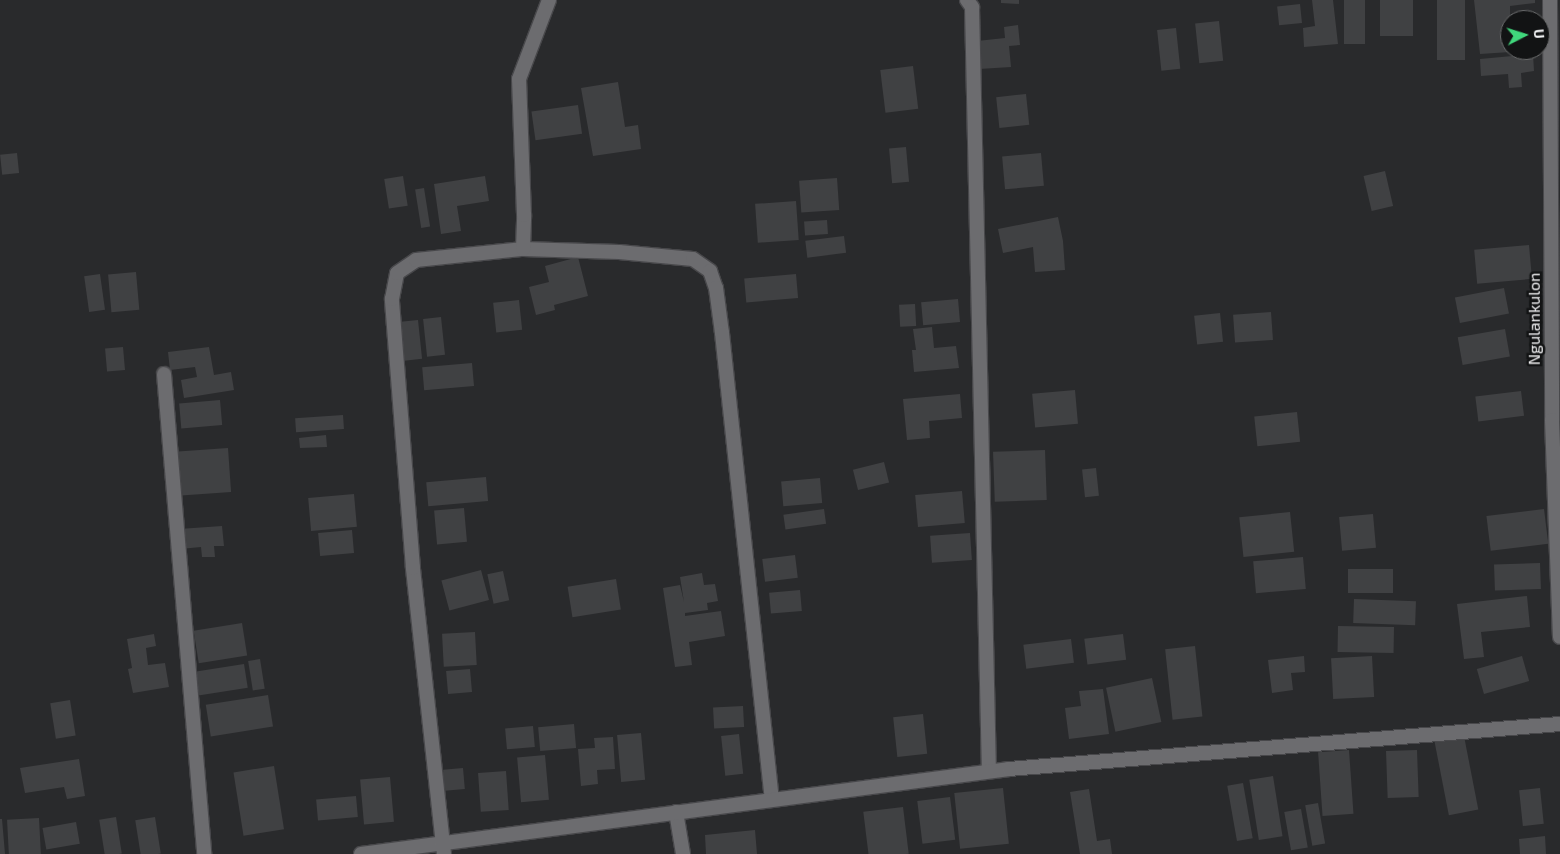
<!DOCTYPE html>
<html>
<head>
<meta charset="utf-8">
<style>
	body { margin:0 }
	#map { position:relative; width:1560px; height:854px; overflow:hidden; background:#292a2c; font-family:"Exo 2",sans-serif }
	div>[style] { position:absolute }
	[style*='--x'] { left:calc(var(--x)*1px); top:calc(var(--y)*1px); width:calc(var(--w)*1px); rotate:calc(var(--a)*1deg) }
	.building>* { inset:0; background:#404143; transform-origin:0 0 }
	.roads { filter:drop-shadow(1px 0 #48484b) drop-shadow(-1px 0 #48484b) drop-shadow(0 1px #48484b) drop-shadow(0 -1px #48484b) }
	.minor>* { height:14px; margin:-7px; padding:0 7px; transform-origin:7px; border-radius:7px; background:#6c6c6f }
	span { translate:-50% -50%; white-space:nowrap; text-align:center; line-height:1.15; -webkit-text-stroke:5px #121314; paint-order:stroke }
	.street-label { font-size:16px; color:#f4f4f6 }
	.north { position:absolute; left:1500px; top:10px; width:50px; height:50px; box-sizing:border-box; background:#121314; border:1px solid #6c6d6e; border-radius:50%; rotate:85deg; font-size:14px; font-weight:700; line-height:20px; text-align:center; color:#f4f4f6 }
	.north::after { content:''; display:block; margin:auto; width:18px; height:22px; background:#40d77c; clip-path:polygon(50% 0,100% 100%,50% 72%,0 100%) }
</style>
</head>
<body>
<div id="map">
	<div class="building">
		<div style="clip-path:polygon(1001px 0,1019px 0,1019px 4px,1001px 3px)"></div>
		<div style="clip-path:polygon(1312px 0,1333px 0,1338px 44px,1304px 47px,1303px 28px,1315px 26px)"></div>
		<div style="left:1344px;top:0;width:21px;height:44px"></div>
		<div style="left:1380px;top:0;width:33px;height:36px"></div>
		<div style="left:1437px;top:0;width:28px;height:60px"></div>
		<div style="clip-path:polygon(1474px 0,1535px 0,1535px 3px,1510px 6px,1510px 52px,1480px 54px)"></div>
		<div style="left:1300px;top:4px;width:19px;height:23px;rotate:84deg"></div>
		<div style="left:1219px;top:21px;width:40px;height:24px;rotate:84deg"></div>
		<div style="clip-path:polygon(1018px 25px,1020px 45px,1009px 46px,1011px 67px,979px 69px,977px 41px,1005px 38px,1004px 27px)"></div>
		<div style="left:1176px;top:28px;width:41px;height:19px;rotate:84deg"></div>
		<div style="clip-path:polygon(1533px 54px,1534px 71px,1521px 73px,1522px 87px,1509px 88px,1508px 74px,1481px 76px,1480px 59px)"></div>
		<div style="left:913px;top:66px;width:43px;height:33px;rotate:83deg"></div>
		<div style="clip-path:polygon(618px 82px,625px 127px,638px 125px,641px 149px,593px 156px,581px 88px)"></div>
		<div style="left:1026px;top:94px;width:31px;height:30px;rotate:84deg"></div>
		<div style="left:578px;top:105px;width:29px;height:47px;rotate:82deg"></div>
		<div style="left:906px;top:147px;width:35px;height:17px;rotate:85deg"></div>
		<div style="left:17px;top:153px;width:20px;height:17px;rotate:84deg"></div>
		<div style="left:1041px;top:153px;width:33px;height:39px;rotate:85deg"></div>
		<div style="left:1385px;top:171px;width:36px;height:22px;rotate:77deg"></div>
		<div style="left:403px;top:176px;width:30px;height:19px;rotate:81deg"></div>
		<div style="clip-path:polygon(485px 176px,489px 201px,457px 206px,461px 231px,441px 234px,434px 184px)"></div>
		<div style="left:837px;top:178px;width:32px;height:38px;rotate:86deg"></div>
		<div style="left:424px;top:188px;width:39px;height:9px;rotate:81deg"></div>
		<div style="left:796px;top:201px;width:39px;height:41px;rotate:86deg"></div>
		<div style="clip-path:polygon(1058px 217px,1063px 241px,1065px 270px,1035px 272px,1033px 247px,1003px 253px,998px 229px)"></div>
		<div style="left:827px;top:220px;width:14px;height:23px;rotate:86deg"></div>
		<div style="left:844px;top:236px;width:17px;height:39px;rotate:83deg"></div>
		<div style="left:1529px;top:245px;width:34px;height:55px;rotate:85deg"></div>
		<div style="clip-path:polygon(578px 257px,588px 296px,554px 305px,555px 310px,536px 315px,529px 287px,549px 282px,545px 266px)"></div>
		<div style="left:136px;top:272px;width:38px;height:28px;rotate:85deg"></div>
		<div style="left:100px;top:274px;width:36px;height:16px;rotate:82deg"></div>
		<div style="left:796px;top:274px;width:24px;height:52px;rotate:85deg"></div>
		<div style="left:1504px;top:288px;width:26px;height:50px;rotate:79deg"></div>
		<div style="left:958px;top:299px;width:23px;height:37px;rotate:85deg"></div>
		<div style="left:519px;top:300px;width:30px;height:26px;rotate:84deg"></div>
		<div style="left:915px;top:304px;width:22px;height:16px;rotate:87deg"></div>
		<div style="left:1271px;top:312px;width:28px;height:38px;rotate:86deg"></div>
		<div style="left:1220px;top:313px;width:29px;height:26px;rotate:84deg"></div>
		<div style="left:441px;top:317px;width:38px;height:18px;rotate:84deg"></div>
		<div style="left:418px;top:320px;width:39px;height:20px;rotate:84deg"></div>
		<div style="clip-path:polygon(932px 327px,934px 348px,956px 346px,959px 368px,914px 372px,912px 350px,916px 350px,913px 329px)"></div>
		<div style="left:1505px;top:329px;width:28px;height:48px;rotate:80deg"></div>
		<div style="left:123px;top:347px;width:23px;height:18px;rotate:85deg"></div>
		<div style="clip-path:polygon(209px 347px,214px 375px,231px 372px,234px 390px,184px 398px,181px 380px,197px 377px,195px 367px,170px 370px,168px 352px)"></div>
		<div style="left:472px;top:363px;width:23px;height:50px;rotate:85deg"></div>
		<div style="left:1075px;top:390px;width:34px;height:43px;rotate:85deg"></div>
		<div style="left:1521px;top:391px;width:25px;height:46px;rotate:83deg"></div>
		<div style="clip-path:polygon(960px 394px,962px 418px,929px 421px,930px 438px,907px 440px,903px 399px)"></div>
		<div style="left:220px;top:400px;width:25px;height:41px;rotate:85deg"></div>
		<div style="left:1297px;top:412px;width:30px;height:43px;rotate:84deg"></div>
		<div style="left:343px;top:415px;width:14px;height:48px;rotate:86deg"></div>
		<div style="clip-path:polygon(326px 435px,327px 447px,300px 448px,299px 438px)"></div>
		<div style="left:228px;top:448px;width:44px;height:50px;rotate:86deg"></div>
		<div style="left:1045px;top:450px;width:50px;height:52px;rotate:88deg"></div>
		<div style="left:884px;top:462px;width:21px;height:32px;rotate:76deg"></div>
		<div style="left:1096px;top:468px;width:28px;height:14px;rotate:84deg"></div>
		<div style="left:486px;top:477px;width:24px;height:60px;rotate:85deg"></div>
		<div style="left:820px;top:478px;width:25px;height:39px;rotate:85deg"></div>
		<div style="left:962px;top:491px;width:32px;height:47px;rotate:85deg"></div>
		<div style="left:354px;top:494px;width:33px;height:46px;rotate:85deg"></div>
		<div style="left:464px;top:508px;width:34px;height:30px;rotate:85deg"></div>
		<div style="left:824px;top:509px;width:15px;height:41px;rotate:82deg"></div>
		<div style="left:1544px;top:509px;width:35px;height:58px;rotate:83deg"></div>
		<div style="left:1290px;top:512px;width:40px;height:51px;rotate:84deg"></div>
		<div style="left:1373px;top:514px;width:34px;height:34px;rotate:85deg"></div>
		<div style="clip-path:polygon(222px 526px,224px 546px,214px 546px,215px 557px,202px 557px,201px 547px,180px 549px,179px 529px)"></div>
		<div style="left:352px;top:530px;width:23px;height:34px;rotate:85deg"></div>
		<div style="left:970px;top:533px;width:27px;height:40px;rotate:86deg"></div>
		<div style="left:795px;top:555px;width:23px;height:33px;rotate:83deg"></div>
		<div style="left:1303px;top:557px;width:32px;height:50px;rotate:85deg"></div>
		<div style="left:1540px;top:563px;width:26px;height:46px;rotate:88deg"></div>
		<div style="left:1393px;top:569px;width:24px;height:45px;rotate:90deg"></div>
		<div style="left:481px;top:570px;width:31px;height:41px;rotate:75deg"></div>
		<div style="left:503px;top:571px;width:30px;height:16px;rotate:78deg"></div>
		<div style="clip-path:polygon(702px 573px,704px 585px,715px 584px,718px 601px,707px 603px,708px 610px,685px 613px,685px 616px,721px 611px,725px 636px,689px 642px,692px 665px,675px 667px,663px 588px,680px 585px,684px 602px,680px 577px)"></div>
		<div style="left:616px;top:579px;width:31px;height:49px;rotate:81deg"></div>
		<div style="left:800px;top:590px;width:21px;height:31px;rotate:85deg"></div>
		<div style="clip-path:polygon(1527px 596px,1530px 627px,1481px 632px,1484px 657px,1464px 659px,1457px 604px)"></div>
		<div style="left:1354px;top:599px;width:62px;height:24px;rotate:2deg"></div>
		<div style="left:242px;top:623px;width:33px;height:49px;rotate:81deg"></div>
		<div style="left:1338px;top:626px;width:56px;height:26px;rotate:1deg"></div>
		<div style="left:475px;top:632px;width:33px;height:33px;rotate:87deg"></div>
		<div style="clip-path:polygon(154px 634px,156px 646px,146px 648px,148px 665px,165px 663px,169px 687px,133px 693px,128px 669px,132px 668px,127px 639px)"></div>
		<div style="left:1123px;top:634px;width:26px;height:39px;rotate:83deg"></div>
		<div style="left:1071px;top:639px;width:24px;height:48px;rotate:83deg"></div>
		<div style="left:1195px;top:646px;width:71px;height:30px;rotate:84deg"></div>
		<div style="clip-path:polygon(1304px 656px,1305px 672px,1291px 673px,1293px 690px,1272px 693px,1268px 660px)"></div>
		<div style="left:1372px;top:656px;width:41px;height:41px;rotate:87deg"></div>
		<div style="left:1522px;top:656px;width:26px;height:47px;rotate:74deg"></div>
		<div style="left:260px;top:659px;width:30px;height:12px;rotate:81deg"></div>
		<div style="left:244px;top:664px;width:24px;height:50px;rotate:81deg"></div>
		<div style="left:470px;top:669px;width:23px;height:24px;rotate:85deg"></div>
		<div style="left:1152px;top:678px;width:45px;height:47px;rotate:78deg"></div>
		<div style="clip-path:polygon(1103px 689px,1109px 734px,1069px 739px,1065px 708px,1081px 706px,1079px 691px)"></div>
		<div style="left:268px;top:695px;width:32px;height:63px;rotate:81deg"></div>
		<div style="left:70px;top:700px;width:36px;height:20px;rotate:81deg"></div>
		<div style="left:743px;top:706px;width:21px;height:30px;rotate:87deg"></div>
		<div style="left:923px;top:714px;width:40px;height:30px;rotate:84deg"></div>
		<div style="left:574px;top:724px;width:24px;height:36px;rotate:85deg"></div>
		<div style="left:533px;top:726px;width:21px;height:28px;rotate:85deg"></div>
		<div style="left:641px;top:733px;width:47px;height:24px;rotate:85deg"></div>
		<div style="left:739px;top:734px;width:40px;height:18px;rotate:84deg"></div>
		<div style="left:1464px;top:736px;width:75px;height:30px;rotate:79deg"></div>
		<div style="clip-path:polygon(613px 737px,615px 769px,597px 770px,598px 784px,581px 786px,578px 749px,595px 748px,594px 738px)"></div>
		<div style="left:1349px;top:750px;width:64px;height:31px;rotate:86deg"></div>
		<div style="left:1417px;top:750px;width:47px;height:31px;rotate:88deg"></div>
		<div style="left:545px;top:755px;width:45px;height:28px;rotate:85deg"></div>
		<div style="clip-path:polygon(79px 759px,85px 796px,67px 799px,64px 787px,25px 793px,20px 768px)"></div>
		<div style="left:274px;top:766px;width:64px;height:41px;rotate:81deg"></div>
		<div style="left:463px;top:768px;width:21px;height:20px;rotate:85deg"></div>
		<div style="left:506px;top:771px;width:39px;height:28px;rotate:86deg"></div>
		<div style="left:1273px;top:776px;width:61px;height:24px;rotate:81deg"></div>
		<div style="left:390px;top:777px;width:45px;height:30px;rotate:85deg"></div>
		<div style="left:1243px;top:783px;width:56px;height:16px;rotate:80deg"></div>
		<div style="left:1003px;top:788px;width:56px;height:49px;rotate:84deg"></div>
		<div style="left:1540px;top:788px;width:36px;height:21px;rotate:84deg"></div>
		<div style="clip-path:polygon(1089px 789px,1097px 841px,1110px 839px,1112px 854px,1080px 854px,1070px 792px)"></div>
		<div style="left:356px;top:796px;width:21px;height:40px;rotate:85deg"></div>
		<div style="left:950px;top:797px;width:43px;height:33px;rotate:83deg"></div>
		<div style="left:1318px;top:803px;width:41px;height:13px;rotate:80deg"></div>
		<div style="left:903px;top:807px;width:47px;height:40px;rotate:83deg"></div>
		<div style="left:1301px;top:809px;width:39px;height:17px;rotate:80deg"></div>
		<div style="left:116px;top:817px;width:37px;height:17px;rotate:81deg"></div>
		<div style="left:155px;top:817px;width:37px;height:20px;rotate:81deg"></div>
		<div style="left:39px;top:818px;width:36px;height:32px;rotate:87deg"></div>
		<div style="clip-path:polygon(0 819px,2px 819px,5px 854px,0 854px)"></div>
		<div style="left:76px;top:822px;width:22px;height:34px;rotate:80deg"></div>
		<div style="clip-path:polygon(755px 830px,757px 854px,706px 854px,705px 835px)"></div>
		<div style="clip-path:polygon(1545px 836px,1546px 854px,1520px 854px,1519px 839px)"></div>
	</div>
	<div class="roads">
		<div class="minor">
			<div style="--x:967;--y:0;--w:9;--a:54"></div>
			<div style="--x:972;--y:7;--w:764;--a:88.73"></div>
			<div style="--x:1550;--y:0;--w:420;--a:89.7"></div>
			<div style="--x:1552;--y:420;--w:217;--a:87.9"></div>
			<div style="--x:523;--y:249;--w:96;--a:1.8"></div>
			<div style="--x:619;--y:252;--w:74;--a:5.4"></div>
			<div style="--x:693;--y:259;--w:21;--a:35"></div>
			<div style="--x:710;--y:271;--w:18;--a:71"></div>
			<div style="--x:716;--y:288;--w:45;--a:82.4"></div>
			<div style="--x:722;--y:333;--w:469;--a:83.9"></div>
			<div style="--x:164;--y:374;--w:482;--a:85.2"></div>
			<div style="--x:676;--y:812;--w:43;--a:80.5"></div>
			<div style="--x:361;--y:854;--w:654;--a:-7.47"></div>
			<div style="--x:1009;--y:769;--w:553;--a:-4.67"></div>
			<div style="--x:444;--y:854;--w:288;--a:-96.2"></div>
			<div style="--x:413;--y:568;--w:270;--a:-94.5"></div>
			<div style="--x:392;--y:299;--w:26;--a:-79"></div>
			<div style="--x:397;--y:273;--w:23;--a:-34"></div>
			<div style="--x:416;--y:260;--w:108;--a:-5.9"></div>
			<div style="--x:523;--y:249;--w:34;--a:-88"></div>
			<div style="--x:524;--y:215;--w:136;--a:-92.1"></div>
			<div style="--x:519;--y:79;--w:85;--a:-69.2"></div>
		</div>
	</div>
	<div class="street-label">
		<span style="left:1534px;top:319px;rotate:-90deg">Ngulankulon</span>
	</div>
	<div class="north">U</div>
</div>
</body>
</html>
